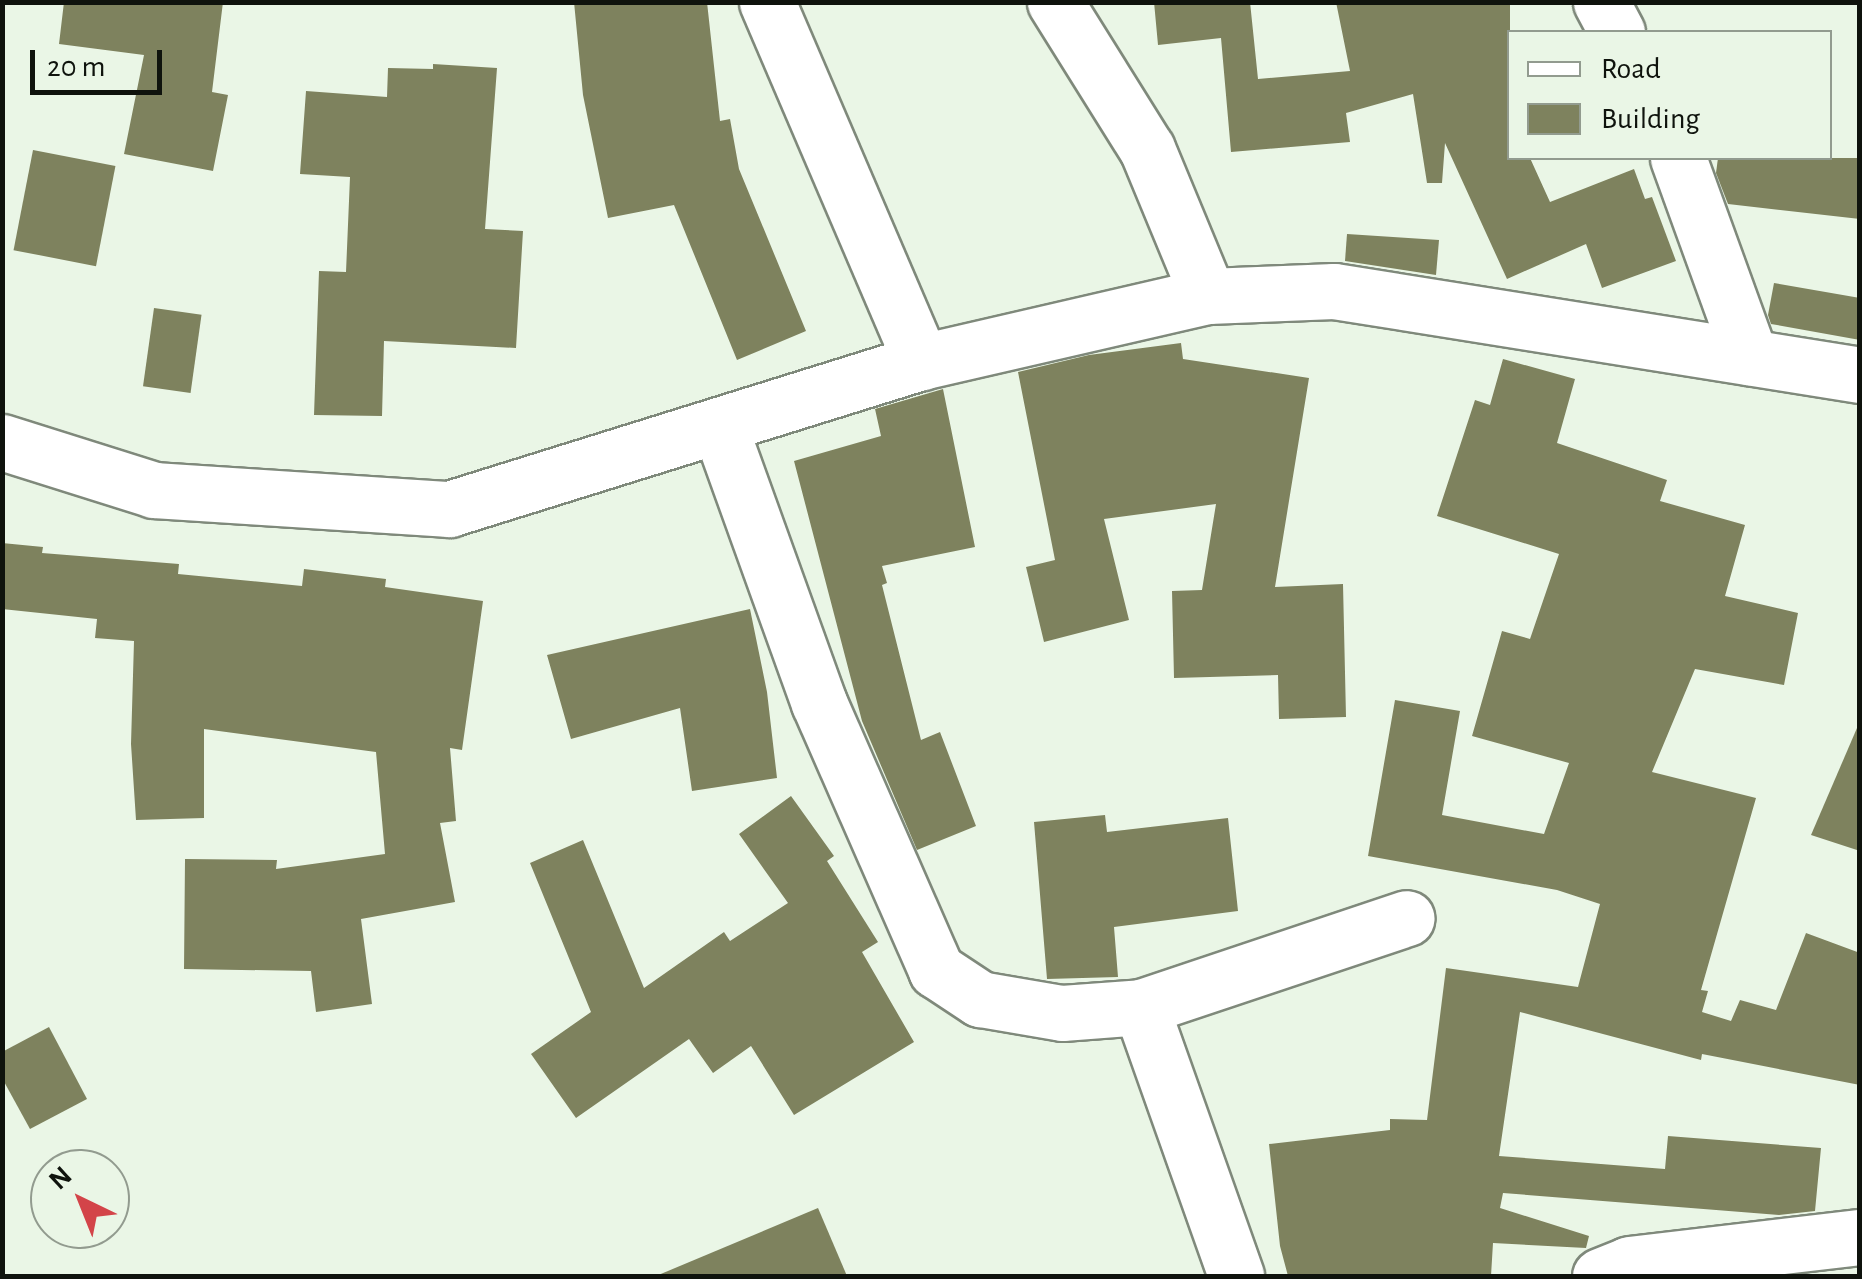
<!DOCTYPE html>
<html>
<head>
<meta charset="utf-8">
<style>
	body { margin:0 }
	#map { position:relative; width:1862px; height:1279px; overflow:hidden; background:#eaf6e6; font-family:"Alegreya Sans",sans-serif }
	div>[style] { position:absolute }
	[style*='--x'] { left:calc(var(--x)*1px); top:calc(var(--y)*1px); width:calc(var(--w)*1px); rotate:calc(var(--a)*1deg) }
	.building>* { inset:0; background:#7e825e; transform-origin:0 0 }
	.roads { filter:drop-shadow(2px 0 #7f897b) drop-shadow(-2px 0 #7f897b) drop-shadow(0 2px #7f897b) drop-shadow(0 -2px #7f897b) }
	.minor>* { height:55px; margin:-27.5px; padding:0 27.5px; transform-origin:27.5px; border-radius:27.5px; background:#fff }
	span { translate:-50% -50%; white-space:nowrap; text-align:center; line-height:1.15; -webkit-text-stroke:10px #eaf6e6; paint-order:stroke }
	.frame { position:absolute; inset:0; border:5px solid #0f130d; pointer-events:none }
	.legend { position:absolute; left:1507px; top:30px; width:325px; height:130px; box-sizing:border-box; background:#eaf6e6; border:2px solid #929b8f; margin:0; padding:12px 18px; list-style:none; font-size:30px; color:#0f130d }
	.legend li { display:flex; align-items:center; gap:20px; height:50px }
	.legend b { width:50px; border:2px solid #929b8f }
	.north { position:absolute; left:30px; top:1149px; width:100px; height:100px; box-sizing:border-box; background:#eaf6e6; border:2px solid #929b8f; border-radius:50%; rotate:317deg; font-size:28px; font-weight:700; line-height:40px; text-align:center; color:#0f130d }
	.north::after { content:''; display:block; margin:auto; width:35px; height:45px; background:#d34449; clip-path:polygon(50% 0,100% 100%,50% 72%,0 100%) }
	.scale { position:absolute; left:30px; top:50px; width:132px; height:45px; box-sizing:border-box; border:5px solid #0f130d; border-top:0; padding-left:12px; font-size:30px; line-height:35px; white-space:nowrap; color:#0f130d; -webkit-text-stroke:8px #eaf6e6; paint-order:stroke }
</style>
</head>
<body>
<div id="map">
	<div class="building">
		<div style="clip-path:polygon(64px 2px,223px 2px,212px 92px,228px 95px,213px 171px,124px 154px,144px 55px,59px 44px)"></div>
		<div style="clip-path:polygon(574px 2px,707px 2px,720px 121px,730px 119px,739px 169px,806px 331px,737px 360px,674px 205px,608px 218px,583px 95px)"></div>
		<div style="clip-path:polygon(1154px 2px,1250px 2px,1258px 79px,1350px 71px,1336px 2px,1510px 2px,1510px 158px,1530px 158px,1550px 202px,1634px 169px,1645px 199px,1652px 197px,1676px 261px,1602px 288px,1586px 244px,1507px 279px,1445px 143px,1442px 183px,1427px 183px,1413px 94px,1346px 113px,1350px 142px,1231px 152px,1221px 38px,1158px 45px)"></div>
		<div style="clip-path:polygon(433px 64px,497px 68px,485px 229px,523px 231px,516px 348px,384px 341px,382px 416px,314px 415px,319px 271px,346px 272px,350px 177px,300px 174px,306px 91px,387px 97px,388px 68px,433px 69px)"></div>
		<div style="left:33px;top:150px;width:84px;height:102px;rotate:11deg"></div>
		<div style="clip-path:polygon(1718px 158px,1860px 158px,1860px 219px,1728px 204px,1716px 173px)"></div>
		<div style="clip-path:polygon(1347px 234px,1439px 240px,1436px 275px,1345px 261px)"></div>
		<div style="clip-path:polygon(1774px 283px,1860px 298px,1860px 340px,1771px 324px,1768px 315px)"></div>
		<div style="left:154px;top:308px;width:48px;height:79px;rotate:8deg"></div>
		<div style="clip-path:polygon(1181px 343px,1183px 359px,1309px 378px,1275px 587px,1343px 584px,1346px 717px,1279px 719px,1278px 675px,1174px 678px,1172px 591px,1202px 590px,1216px 504px,1104px 519px,1129px 620px,1044px 642px,1026px 567px,1055px 560px,1018px 372px,1089px 355px)"></div>
		<div style="clip-path:polygon(1503px 359px,1575px 379px,1557px 443px,1667px 480px,1660px 501px,1745px 525px,1725px 596px,1798px 613px,1784px 685px,1695px 669px,1652px 772px,1756px 798px,1701px 990px,1708px 991px,1702px 1012px,1731px 1021px,1740px 1000px,1776px 1010px,1806px 933px,1860px 953px,1860px 1085px,1702px 1054px,1701px 1060px,1520px 1012px,1499px 1156px,1665px 1169px,1668px 1136px,1821px 1148px,1815px 1211px,1779px 1215px,1503px 1193px,1500px 1208px,1589px 1236px,1586px 1248px,1493px 1243px,1491px 1276px,1288px 1276px,1280px 1246px,1269px 1144px,1390px 1130px,1390px 1119px,1427px 1120px,1446px 968px,1578px 987px,1600px 904px,1557px 890px,1368px 856px,1395px 700px,1460px 711px,1442px 815px,1544px 834px,1569px 763px,1472px 736px,1502px 631px,1530px 639px,1559px 554px,1437px 516px,1475px 400px,1490px 405px)"></div>
		<div style="clip-path:polygon(943px 389px,975px 547px,882px 566px,887px 583px,882px 585px,921px 740px,940px 732px,976px 826px,917px 850px,862px 721px,794px 461px,881px 436px,875px 409px)"></div>
		<div style="clip-path:polygon(2px 543px,43px 547px,42px 553px,179px 564px,178px 574px,302px 586px,304px 569px,386px 579px,385px 587px,483px 601px,462px 750px,450px 748px,456px 821px,440px 823px,455px 902px,361px 919px,372px 1004px,316px 1012px,311px 971px,184px 969px,185px 859px,277px 860px,276px 869px,385px 854px,376px 752px,204px 729px,204px 818px,136px 820px,131px 744px,134px 641px,95px 638px,97px 619px,2px 609px)"></div>
		<div style="clip-path:polygon(750px 609px,767px 692px,777px 778px,692px 791px,680px 708px,571px 739px,547px 655px)"></div>
		<div style="clip-path:polygon(1860px 721px,1860px 851px,1811px 835px)"></div>
		<div style="clip-path:polygon(791px 796px,834px 856px,827px 861px,878px 942px,862px 952px,914px 1042px,794px 1115px,751px 1046px,713px 1073px,689px 1039px,576px 1118px,531px 1054px,591px 1012px,530px 863px,583px 840px,644px 988px,724px 932px,730px 941px,788px 903px,739px 834px)"></div>
		<div style="clip-path:polygon(1105px 815px,1107px 832px,1228px 818px,1238px 911px,1114px 927px,1118px 977px,1047px 979px,1034px 822px)"></div>
		<div style="clip-path:polygon(49px 1027px,87px 1099px,30px 1129px,2px 1078px,2px 1052px)"></div>
		<div style="clip-path:polygon(818px 1208px,847px 1276px,656px 1276px)"></div>
	</div>
	<div class="roads">
		<div class="minor">
			<div style="--x:767;--y:2;--w:392;--a:66.8"></div>
			<div style="--x:1055;--y:2;--w:173;--a:58"></div>
			<div style="--x:1147;--y:149;--w:159;--a:67.5"></div>
			<div style="--x:1601;--y:2;--w:34;--a:62"></div>
			<div style="--x:1678;--y:158;--w:212;--a:70.1"></div>
			<div style="--x:720;--y:428;--w:292;--a:70.2"></div>
			<div style="--x:819;--y:703;--w:292;--a:66.3"></div>
			<div style="--x:936;--y:970;--w:53;--a:33.4"></div>
			<div style="--x:980;--y:999;--w:83;--a:9.7"></div>
			<div style="--x:1062;--y:1013;--w:79;--a:-4.3"></div>
			<div style="--x:1141;--y:1007;--w:280;--a:-18.5"></div>
			<div style="--x:2;--y:442;--w:159;--a:17.5"></div>
			<div style="--x:154;--y:490;--w:296;--a:3.7"></div>
			<div style="--x:449;--y:509;--w:494;--a:-17.3"></div>
			<div style="--x:921;--y:362;--w:294;--a:-13"></div>
			<div style="--x:1208;--y:296;--w:126;--a:-2.3"></div>
			<div style="--x:1334;--y:291;--w:533;--a:9.07"></div>
			<div style="--x:1141;--y:1007;--w:285;--a:70.5"></div>
			<div style="--x:1600;--y:1276;--w:31;--a:-22"></div>
			<div style="--x:1629;--y:1264;--w:233;--a:-6.7"></div>
		</div>
	</div>
	<div class="frame"></div>
	<ul class="legend">
	<li><b style="height:12px;background:#fff"></b>Road</li>
	<li><b style="height:28px;background:#7e825e"></b>Building</li>
	</ul>
	<div class="north">N</div>
	<div class="scale">20 m</div>
</div>
</body>
</html>
